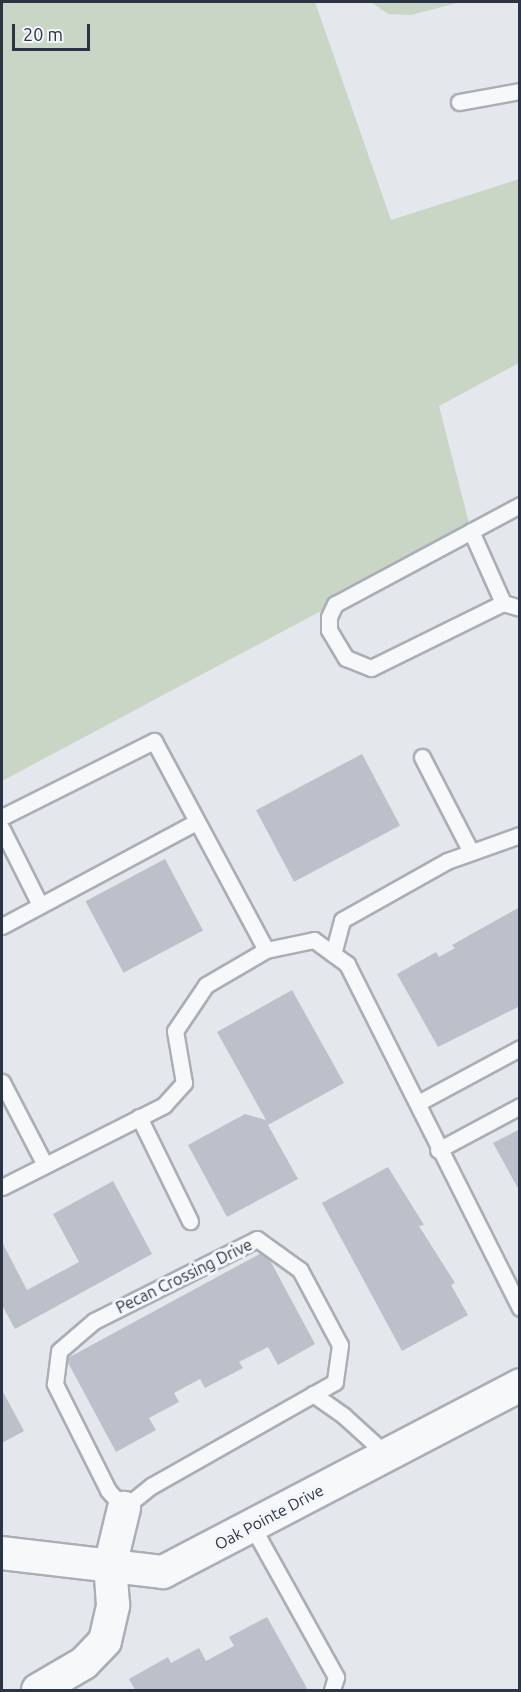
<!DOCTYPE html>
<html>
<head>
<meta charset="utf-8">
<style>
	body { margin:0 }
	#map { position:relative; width:521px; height:1692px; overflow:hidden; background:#e4e7ec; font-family:Ubuntu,sans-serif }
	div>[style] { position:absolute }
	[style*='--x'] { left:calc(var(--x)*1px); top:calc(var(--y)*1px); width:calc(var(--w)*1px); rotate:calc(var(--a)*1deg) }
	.green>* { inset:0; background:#c9d6c5 }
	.building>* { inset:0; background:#bbc0ca; transform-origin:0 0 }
	.roads { filter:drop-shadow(2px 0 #a9aeb7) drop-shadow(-2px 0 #a9aeb7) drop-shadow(0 2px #a9aeb7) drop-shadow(0 -2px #a9aeb7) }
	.service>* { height:15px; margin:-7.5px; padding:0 7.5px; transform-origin:7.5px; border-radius:7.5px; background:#f7f8fa }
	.minor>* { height:32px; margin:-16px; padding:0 16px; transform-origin:16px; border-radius:16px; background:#f7f8fa }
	span { translate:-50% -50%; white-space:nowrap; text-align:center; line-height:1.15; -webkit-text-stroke:6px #f4f6f9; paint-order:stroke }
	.street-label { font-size:16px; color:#2b3445 }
	.frame { position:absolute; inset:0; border:3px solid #2b3445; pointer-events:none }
	.scale { position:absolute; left:12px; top:24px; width:78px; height:27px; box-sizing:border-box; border:3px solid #2b3445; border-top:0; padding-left:8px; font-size:18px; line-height:21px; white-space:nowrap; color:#2b3445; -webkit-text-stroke:4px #f4f6f9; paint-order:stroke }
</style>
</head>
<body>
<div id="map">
	<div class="green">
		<div style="clip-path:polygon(2px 2px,315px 2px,391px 220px,519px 179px,519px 363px,439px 406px,471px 531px,2px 781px)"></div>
		<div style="clip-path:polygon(371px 2px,461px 2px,411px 15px,388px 14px)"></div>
	</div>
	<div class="building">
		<div style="left:362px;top:754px;width:81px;height:120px;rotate:62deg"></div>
		<div style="left:165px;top:859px;width:81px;height:90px;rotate:62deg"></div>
		<div style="clip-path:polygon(520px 907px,520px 1006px,438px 1047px,397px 974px,436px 952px,439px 957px,455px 948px,452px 945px)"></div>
		<div style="clip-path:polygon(292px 990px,344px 1083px,268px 1125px,298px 1179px,227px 1217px,188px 1145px,245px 1114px,266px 1120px,217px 1032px)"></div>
		<div style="clip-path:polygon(520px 1129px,520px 1192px,493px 1143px)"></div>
		<div style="clip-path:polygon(388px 1167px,424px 1225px,419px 1226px,455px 1283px,451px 1285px,468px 1315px,402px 1351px,322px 1203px)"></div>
		<div style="clip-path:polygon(113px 1181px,152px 1254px,15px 1329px,2px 1305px,2px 1242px,27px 1290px,79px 1262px,53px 1214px)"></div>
		<div style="clip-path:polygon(265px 1251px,315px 1344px,278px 1365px,268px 1347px,239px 1362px,243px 1368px,205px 1388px,200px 1379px,174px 1393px,179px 1402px,149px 1418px,156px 1430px,116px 1452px,66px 1359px)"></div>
		<div style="clip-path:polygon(2px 1390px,24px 1431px,2px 1443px)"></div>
		<div style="clip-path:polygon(267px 1617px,308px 1690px,135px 1690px,129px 1679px,168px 1657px,171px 1663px,199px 1648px,206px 1661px,234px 1646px,229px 1637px)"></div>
	</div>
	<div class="roads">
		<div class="service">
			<div style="--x:459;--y:102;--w:62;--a:-10.2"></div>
			<div style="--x:520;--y:505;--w:210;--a:151.8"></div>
			<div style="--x:335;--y:604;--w:14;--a:115"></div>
			<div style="--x:329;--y:617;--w:13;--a:90"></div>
			<div style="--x:329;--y:630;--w:33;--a:59"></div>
			<div style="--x:346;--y:658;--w:27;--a:22"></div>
			<div style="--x:371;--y:668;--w:147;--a:-26.2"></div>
			<div style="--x:503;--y:603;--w:18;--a:16"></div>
			<div style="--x:471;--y:531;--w:79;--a:66"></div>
			<div style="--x:422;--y:757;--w:107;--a:62.7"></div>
			<div style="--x:2;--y:817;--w:170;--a:-26.6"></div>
			<div style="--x:154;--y:741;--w:237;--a:61.8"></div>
			<div style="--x:2;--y:829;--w:85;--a:63.4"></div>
			<div style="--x:2;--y:926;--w:220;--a:-28.2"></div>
			<div style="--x:333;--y:954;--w:35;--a:-75"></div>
			<div style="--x:342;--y:920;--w:120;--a:-29.3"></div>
			<div style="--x:447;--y:861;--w:77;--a:-19.6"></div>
			<div style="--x:2;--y:1082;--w:93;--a:62.6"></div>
			<div style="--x:418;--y:1103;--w:116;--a:-28.3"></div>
			<div style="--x:139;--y:1117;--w:116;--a:63.9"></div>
			<div style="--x:438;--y:1150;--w:93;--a:-28.2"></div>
			<div style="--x:2;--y:1187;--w:182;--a:-26.8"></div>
			<div style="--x:164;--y:1105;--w:30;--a:-48"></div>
			<div style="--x:184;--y:1083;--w:53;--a:-99.8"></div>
			<div style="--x:175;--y:1031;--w:55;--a:-56"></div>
			<div style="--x:206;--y:985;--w:69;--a:-30.3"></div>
			<div style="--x:266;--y:950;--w:49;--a:-11.8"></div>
			<div style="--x:314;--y:940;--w:41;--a:36"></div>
			<div style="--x:347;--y:964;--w:385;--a:63.3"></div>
			<div style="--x:257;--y:1239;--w:53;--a:35.8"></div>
			<div style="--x:300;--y:1270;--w:85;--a:61.9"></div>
			<div style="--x:340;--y:1345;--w:37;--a:98"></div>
			<div style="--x:335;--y:1382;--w:211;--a:150.5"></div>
			<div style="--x:151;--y:1486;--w:35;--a:141"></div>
			<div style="--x:124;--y:1508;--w:24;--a:-132"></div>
			<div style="--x:108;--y:1490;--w:119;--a:-116.6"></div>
			<div style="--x:55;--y:1384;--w:33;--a:-83"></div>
			<div style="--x:59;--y:1351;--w:46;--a:-40.6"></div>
			<div style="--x:94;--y:1321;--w:182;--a:-26.7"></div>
			<div style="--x:313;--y:1394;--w:38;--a:35"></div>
			<div style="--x:344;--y:1416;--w:58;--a:42.2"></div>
			<div style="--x:252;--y:1526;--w:173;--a:60.9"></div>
			<div style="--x:336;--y:1677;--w:14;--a:107"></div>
		</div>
		<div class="minor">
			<div style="--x:2;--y:1553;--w:162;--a:6.7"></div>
			<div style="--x:163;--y:1572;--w:403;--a:-27.6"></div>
			<div style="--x:38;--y:1690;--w:53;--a:-30.4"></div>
			<div style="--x:84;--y:1663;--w:30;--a:-46"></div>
			<div style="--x:105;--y:1641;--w:37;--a:-77"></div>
			<div style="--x:113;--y:1605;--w:39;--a:-94"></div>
			<div style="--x:110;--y:1566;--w:60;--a:-76.4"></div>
		</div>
	</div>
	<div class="street-label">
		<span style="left:184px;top:1276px;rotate:-26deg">Pecan Crossing Drive</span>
		<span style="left:269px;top:1517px;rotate:-28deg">Oak Pointe Drive</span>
	</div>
	<div class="frame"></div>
	<div class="scale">20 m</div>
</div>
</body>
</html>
